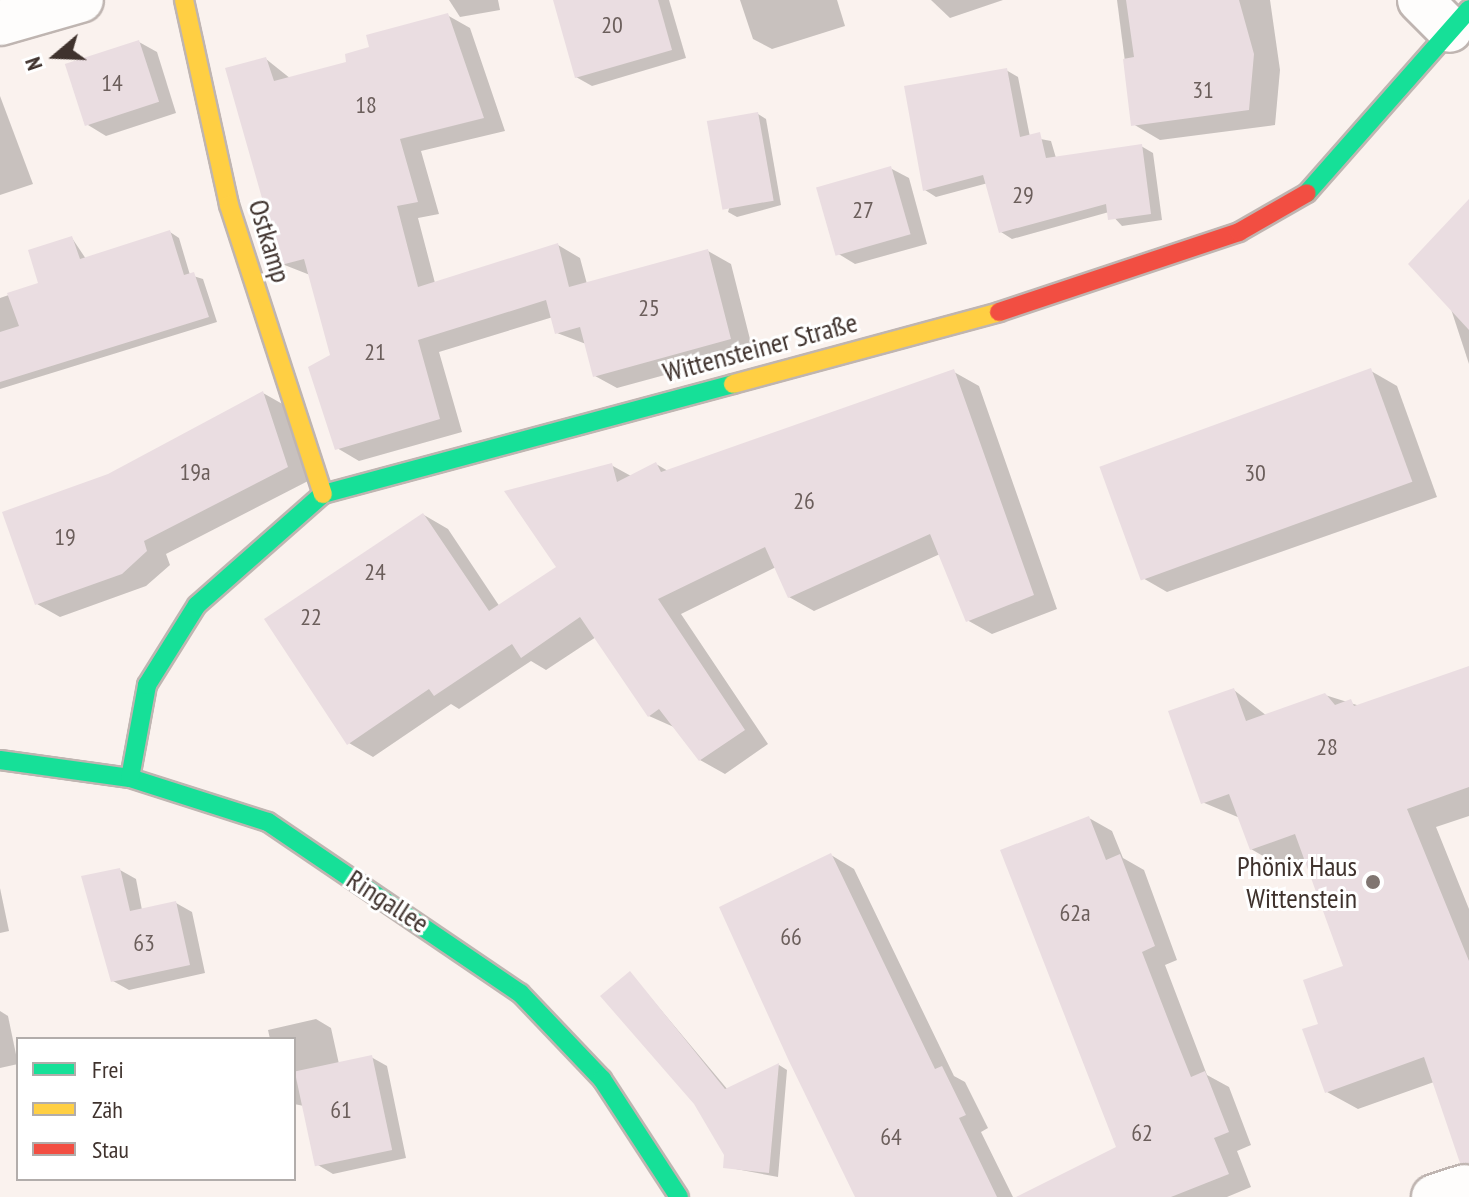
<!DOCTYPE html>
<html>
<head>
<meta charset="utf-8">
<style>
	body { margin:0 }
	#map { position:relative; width:1469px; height:1197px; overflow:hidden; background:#faf2ee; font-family:"PT Sans Narrow",sans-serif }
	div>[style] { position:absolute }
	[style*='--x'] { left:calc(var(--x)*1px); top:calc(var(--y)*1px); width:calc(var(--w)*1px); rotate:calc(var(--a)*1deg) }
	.shadow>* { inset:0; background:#0003 }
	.building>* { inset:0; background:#eadde1; transform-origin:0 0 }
	.roads { filter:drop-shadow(2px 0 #bfb5b1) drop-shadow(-2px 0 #bfb5b1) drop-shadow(0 2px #bfb5b1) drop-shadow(0 -2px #bfb5b1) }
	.street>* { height:44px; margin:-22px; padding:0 22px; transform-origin:22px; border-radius:22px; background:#fefdfc }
	.fast>* { height:18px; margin:-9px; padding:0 9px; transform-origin:9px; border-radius:9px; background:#16e098 }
	.slow>* { height:18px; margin:-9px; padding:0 9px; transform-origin:9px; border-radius:9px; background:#ffcf43 }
	.jam>* { height:18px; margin:-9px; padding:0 9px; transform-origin:9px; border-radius:9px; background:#f24e42 }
	.dots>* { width:22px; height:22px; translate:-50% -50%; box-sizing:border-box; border:4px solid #fff; border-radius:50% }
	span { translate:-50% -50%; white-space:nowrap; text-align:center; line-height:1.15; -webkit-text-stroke:6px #fff; paint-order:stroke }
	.number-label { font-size:24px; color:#6b5e5b }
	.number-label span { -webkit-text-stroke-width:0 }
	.street-label { font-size:28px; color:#3f322d }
	.poi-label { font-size:28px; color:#3f322d }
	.right { translate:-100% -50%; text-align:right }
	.legend { position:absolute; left:16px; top:1037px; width:280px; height:144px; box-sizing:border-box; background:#fff; border:2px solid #b2adab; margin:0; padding:10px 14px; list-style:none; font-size:24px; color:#3f322d }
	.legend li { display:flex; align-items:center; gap:16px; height:40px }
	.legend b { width:40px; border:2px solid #b2adab }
	.north { position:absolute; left:16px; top:16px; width:80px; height:80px; -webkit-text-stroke:6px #fff; paint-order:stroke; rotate:251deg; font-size:22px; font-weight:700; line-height:32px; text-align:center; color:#3f322d }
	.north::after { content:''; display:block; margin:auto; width:28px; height:36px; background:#3f322d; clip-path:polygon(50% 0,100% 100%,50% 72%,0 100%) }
</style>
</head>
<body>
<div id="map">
	<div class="shadow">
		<div style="clip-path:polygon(449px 0,498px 0,500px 10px,460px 17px)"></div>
		<div style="clip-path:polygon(555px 0,669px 0,686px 58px,592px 86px,576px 77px)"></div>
		<div style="clip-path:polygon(740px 0,837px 0,845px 26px,772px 49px,753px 39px)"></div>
		<div style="clip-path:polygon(931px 0,1003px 0,950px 18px)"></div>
		<div style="clip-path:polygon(1117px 0,1270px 0,1280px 70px,1275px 125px,1160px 140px,1133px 124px)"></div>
		<div style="clip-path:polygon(447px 15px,470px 28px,505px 131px,421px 151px,439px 214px,418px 218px,435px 283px,558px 245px,580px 258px,587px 284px,708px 251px,731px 264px,753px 351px,617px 388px,595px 376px,586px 344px,557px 333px,553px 317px,439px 352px,462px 432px,359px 461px,337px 448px,333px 356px,310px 275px,282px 264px,266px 59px,291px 79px,349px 63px)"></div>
		<div style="clip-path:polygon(139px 42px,157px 52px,176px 113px,106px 136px,88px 125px)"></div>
		<div style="clip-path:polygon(1006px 70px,1018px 77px,1030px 137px,1051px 141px,1056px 158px,1141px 146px,1153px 153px,1162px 220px,1122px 226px,1109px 212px,1012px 239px,1001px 232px,988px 183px,936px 197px,925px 190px)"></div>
		<div style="clip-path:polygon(0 96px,33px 184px,0 195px)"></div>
		<div style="clip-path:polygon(758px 114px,766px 119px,781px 205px,737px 217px,728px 212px)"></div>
		<div style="clip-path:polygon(890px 168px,909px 178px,927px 244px,855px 264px,837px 253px)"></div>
		<div style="clip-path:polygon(1469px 202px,1469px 364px,1450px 306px)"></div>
		<div style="clip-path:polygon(170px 232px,179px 238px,190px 275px,203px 279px,217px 322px,0 389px,0 298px,41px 284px,72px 238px,86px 259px)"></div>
		<div style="clip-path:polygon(1371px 371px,1397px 386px,1437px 497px,1167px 592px,1141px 577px)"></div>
		<div style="clip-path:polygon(954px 372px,979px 386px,1057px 609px,992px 634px,967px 620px,940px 554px,814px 611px,789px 597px,776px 567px,681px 614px,768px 744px,725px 774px,700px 760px,676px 728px,649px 716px,596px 637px,546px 670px,531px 661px,459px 709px,451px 704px,373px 757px,349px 743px,424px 515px,448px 529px,500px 607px,559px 567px,611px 465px,631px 476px,656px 464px,668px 471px)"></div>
		<div style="clip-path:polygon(263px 393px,286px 406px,310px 480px,166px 554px,170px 565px,146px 586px,60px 617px,37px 604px,109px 476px)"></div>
		<div style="clip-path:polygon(1469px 668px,1469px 816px,1436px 827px,1469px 909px,1469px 1128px,1434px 1082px,1358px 1109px,1327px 1092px,1320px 1025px,1346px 967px,1306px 858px,1282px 867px,1251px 849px,1240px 818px,1202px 802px,1234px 690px,1267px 716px,1325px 695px,1360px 706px)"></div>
		<div style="clip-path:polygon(1089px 818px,1112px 831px,1123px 858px,1144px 870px,1177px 960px,1165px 965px,1207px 1075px,1229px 1087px,1251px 1145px,1237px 1151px,1251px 1187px,1227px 1197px,1021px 1197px,1119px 1147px)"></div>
		<div style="clip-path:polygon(831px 855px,854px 869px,954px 1076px,965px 1082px,988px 1128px,981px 1132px,1013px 1197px,858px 1197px)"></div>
		<div style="clip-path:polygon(120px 870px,136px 879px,142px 910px,176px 903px,192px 912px,205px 973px,129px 990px,113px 981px)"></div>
		<div style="clip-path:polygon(0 888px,9px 931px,0 933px)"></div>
		<div style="clip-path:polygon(630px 973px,728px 1090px,779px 1065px,787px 1070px,778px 1177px,725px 1167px,726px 1155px)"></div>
		<div style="clip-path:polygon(0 1011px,8px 1016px,18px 1064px,0 1068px)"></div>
		<div style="clip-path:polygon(316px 1019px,331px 1028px,339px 1064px,371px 1057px,387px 1066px,406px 1158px,333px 1174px,318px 1165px,304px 1106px,294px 1104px,294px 1039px,270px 1039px,268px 1030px)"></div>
	</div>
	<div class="building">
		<div style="clip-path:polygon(553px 0,658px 0,672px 50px,575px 78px)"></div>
		<div style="clip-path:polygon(1126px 0,1239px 0,1254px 54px,1249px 110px,1131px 126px,1123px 59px,1134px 57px)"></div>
		<div style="clip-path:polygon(448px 13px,484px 118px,400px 139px,418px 202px,397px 206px,418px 287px,558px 243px,569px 287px,708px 249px,731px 339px,593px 377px,580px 327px,555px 334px,546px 300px,418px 340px,440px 419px,335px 450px,308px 367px,330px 355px,304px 259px,281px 265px,225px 68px,266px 57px,274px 81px,346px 62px,345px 54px,369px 47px,366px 35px)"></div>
		<div style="left:139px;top:40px;width:65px;height:78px;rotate:72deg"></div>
		<div style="clip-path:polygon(1007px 68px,1020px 137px,1040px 132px,1046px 158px,1142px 144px,1151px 214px,1108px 220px,1106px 204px,999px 233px,983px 175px,923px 191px,904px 86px)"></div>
		<div style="left:758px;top:112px;width:90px;height:52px;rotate:80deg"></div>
		<div style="left:891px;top:166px;width:71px;height:78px;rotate:74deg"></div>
		<div style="clip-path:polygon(1469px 199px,1469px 330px,1408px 264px)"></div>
		<div style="clip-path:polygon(170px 230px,184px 275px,194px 272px,209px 317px,0 382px,0 332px,19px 326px,7px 293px,38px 283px,28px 250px,72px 236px,80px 259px)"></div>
		<div style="left:1371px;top:368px;width:121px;height:289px;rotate:70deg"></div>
		<div style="clip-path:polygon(954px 369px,1034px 595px,966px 622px,930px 534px,788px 598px,765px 547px,658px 599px,745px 730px,699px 761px,659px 709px,648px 717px,580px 617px,521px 658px,512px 644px,434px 696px,429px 689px,347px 745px,264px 619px,423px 513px,489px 611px,556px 567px,504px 491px,612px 463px,617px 482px,656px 462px,661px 472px)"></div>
		<div style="clip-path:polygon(263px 391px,288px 467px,144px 541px,147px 551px,122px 574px,35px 605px,2px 512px,108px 474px)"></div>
		<div style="clip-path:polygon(1469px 666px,1469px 787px,1407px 809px,1469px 961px,1469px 1163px,1460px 1163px,1424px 1057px,1325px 1093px,1302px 1029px,1318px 1024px,1303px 980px,1343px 966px,1295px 834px,1250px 850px,1229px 794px,1201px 804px,1168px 711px,1234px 688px,1246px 721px,1325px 693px,1335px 705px,1351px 699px,1354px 706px)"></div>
		<div style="clip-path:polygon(1089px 816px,1106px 860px,1120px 854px,1155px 946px,1142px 952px,1173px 1032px,1191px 1077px,1205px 1071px,1229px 1132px,1214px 1138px,1229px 1174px,1171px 1197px,1016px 1197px,1116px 1147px,1000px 850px)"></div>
		<div style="clip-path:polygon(831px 853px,935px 1069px,942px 1066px,966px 1115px,959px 1118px,997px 1197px,855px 1197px,788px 1059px,719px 907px)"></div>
		<div style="clip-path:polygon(120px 868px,130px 911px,176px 901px,190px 965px,111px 982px,81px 876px)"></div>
		<div style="clip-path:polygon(630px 971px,725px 1089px,779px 1063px,769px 1173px,723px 1168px,724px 1155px,694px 1104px,600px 996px)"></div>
		<div style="left:372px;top:1055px;width:97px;height:79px;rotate:78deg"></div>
	</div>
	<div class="roads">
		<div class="street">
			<div style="--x:1420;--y:0;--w:42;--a:45"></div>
			<div style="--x:0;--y:23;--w:84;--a:-15.9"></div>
			<div style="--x:1434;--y:1197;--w:32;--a:-18"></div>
		</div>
		<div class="fast">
			<div style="--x:1307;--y:193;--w:245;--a:-48.6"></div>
			<div style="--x:0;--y:760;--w:131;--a:7.9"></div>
			<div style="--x:130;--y:778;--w:145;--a:17.7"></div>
			<div style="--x:268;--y:822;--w:305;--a:34.2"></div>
			<div style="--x:520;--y:993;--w:119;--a:46.4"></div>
			<div style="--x:602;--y:1079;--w:141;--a:56.9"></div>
			<div style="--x:130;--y:778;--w:95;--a:-79.6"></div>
			<div style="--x:147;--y:685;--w:94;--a:-58"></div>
			<div style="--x:197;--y:605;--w:168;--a:-41.4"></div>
			<div style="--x:323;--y:494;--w:424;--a:-15"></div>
		</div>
		<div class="slow">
			<div style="--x:184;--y:0;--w:210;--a:77.6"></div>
			<div style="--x:229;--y:205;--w:304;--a:72"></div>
			<div style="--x:733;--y:384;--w:276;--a:-15.1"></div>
		</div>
		<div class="jam">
			<div style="--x:999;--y:312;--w:253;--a:-18.4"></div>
			<div style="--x:1239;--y:232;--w:78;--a:-29.8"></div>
		</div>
	</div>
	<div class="dots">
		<div style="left:1373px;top:882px;background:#807571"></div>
	</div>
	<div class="number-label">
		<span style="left:612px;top:25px">20</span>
		<span style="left:112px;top:83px">14</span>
		<span style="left:1203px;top:90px">31</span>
		<span style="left:366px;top:105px">18</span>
		<span style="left:1023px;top:195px">29</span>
		<span style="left:863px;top:210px">27</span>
		<span style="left:649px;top:308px">25</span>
		<span style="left:375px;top:352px">21</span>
		<span style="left:195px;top:472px">19a</span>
		<span style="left:1255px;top:473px">30</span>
		<span style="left:804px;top:501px">26</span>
		<span style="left:65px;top:537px">19</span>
		<span style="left:375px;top:572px">24</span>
		<span style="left:311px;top:617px">22</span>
		<span style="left:1327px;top:747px">28</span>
		<span style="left:1075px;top:913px">62a</span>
		<span style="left:791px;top:937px">66</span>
		<span style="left:144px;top:943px">63</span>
		<span style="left:341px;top:1110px">61</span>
		<span style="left:1142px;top:1133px">62</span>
		<span style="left:891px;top:1137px">64</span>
	</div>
	<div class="street-label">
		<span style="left:270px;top:241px;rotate:73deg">Ostkamp</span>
		<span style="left:760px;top:347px;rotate:-15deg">Wittensteiner Straße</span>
		<span style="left:388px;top:901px;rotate:33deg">Ringallee</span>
	</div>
	<div class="poi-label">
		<span class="right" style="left:1357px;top:882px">Phönix Haus<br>Wittenstein</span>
	</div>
	<ul class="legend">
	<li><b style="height:10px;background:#16e098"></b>Frei</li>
	<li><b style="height:10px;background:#ffcf43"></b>Zäh</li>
	<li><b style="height:10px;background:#f24e42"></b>Stau</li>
	</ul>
	<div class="north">N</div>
</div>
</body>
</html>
